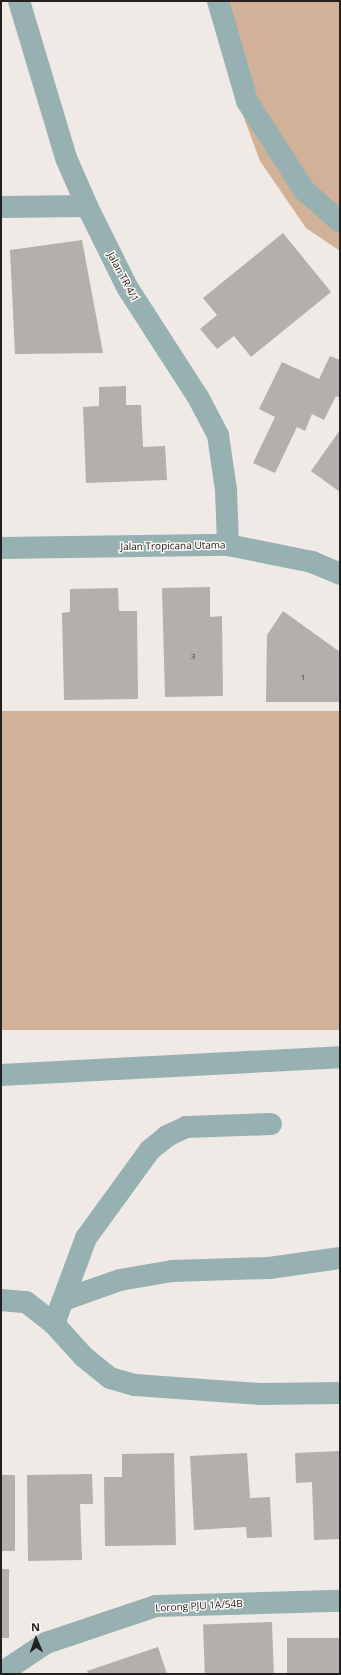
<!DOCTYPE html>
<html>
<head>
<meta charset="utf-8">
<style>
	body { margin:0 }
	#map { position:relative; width:341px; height:1675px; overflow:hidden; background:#efeae6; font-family:"Open Sans",sans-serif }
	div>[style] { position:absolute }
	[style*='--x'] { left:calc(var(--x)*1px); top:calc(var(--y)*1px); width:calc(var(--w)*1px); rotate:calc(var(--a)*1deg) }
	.green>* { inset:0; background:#d2b199; transform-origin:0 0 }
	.building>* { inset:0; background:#b4afac; transform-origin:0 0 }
	.minor>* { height:22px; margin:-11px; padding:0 11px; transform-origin:11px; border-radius:11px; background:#97b1b2 }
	span { translate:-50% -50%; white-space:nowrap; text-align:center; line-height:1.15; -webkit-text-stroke:3px #fcf7f4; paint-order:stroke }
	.number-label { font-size:8px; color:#474443 }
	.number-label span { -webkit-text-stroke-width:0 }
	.street-label { font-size:10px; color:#232120 }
	.frame { position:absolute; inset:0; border:2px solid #232120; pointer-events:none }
	.north { position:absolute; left:16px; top:1619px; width:40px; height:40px; -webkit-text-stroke:3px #fcf7f4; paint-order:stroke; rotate:358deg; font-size:11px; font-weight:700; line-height:16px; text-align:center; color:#232120 }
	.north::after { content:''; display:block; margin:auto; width:14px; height:18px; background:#232120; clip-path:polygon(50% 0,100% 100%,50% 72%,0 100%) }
</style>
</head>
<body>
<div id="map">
	<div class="green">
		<div style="clip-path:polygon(211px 1px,340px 1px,340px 251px,306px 228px,260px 161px,229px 77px)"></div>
		<div style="left:340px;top:711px;width:319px;height:339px;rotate:90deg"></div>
	</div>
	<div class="building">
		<div style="clip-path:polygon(283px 233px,331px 292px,251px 357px,234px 336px,217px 349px,200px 329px,217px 315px,203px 298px)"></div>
		<div style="clip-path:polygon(82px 240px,103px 353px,15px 354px,10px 250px)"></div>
		<div style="clip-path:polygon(330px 356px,340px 360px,340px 398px,336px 396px,324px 420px,312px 414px,305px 431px,297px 427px,275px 473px,253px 463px,275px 417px,259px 409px,282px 362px,319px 379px)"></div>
		<div style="clip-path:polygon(126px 386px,126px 405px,141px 405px,143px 447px,165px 446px,167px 480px,86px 483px,83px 407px,99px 406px,99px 387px)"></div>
		<div style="clip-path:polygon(340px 430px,340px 492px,311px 471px)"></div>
		<div style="clip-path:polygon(210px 587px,210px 617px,222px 616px,223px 696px,165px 697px,162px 588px)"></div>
		<div style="clip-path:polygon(118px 588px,119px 611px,137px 611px,138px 699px,64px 700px,62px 613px,70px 612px,70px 589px)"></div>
		<div style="clip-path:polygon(283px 611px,340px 652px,340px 702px,266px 702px,267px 635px)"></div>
		<div style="clip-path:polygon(340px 1451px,340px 1539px,314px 1540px,312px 1482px,296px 1483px,295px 1453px)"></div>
		<div style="clip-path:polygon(174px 1453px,176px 1545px,105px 1546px,104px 1477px,122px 1477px,122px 1454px)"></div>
		<div style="clip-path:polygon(247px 1453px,250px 1498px,270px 1497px,272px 1537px,247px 1538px,246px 1527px,194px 1530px,190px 1456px)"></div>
		<div style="clip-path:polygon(92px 1474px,93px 1504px,80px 1504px,82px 1560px,28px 1561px,27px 1475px)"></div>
		<div style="left:1px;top:1475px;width:14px;height:76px"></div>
		<div style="left:1px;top:1569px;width:8px;height:69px"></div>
		<div style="left:272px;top:1622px;width:52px;height:69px;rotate:88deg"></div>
		<div style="left:340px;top:1638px;width:36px;height:53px;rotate:90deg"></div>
		<div style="clip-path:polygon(158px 1647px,167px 1674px,88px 1674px,87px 1671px)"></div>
	</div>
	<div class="minor">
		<div style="--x:19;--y:1;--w:164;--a:73.3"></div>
		<div style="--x:66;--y:158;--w:52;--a:66.4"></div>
		<div style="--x:87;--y:206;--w:90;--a:63.7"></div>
		<div style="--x:127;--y:287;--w:131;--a:57.2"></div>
		<div style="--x:198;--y:397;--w:43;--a:62.2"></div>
		<div style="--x:218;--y:435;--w:56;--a:81.7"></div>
		<div style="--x:226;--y:490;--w:55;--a:87.9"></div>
		<div style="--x:218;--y:1;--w:104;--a:73.8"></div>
		<div style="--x:247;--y:101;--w:106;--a:57.4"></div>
		<div style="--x:304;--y:190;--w:48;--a:41.6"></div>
		<div style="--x:1;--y:207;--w:86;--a:-0.7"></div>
		<div style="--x:1;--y:548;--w:227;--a:-0.8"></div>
		<div style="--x:228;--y:545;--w:86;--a:11.4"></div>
		<div style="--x:312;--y:562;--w:30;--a:23"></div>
		<div style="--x:1;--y:1075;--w:339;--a:-3"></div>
		<div style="--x:1;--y:1300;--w:25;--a:5"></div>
		<div style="--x:26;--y:1302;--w:36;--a:38"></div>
		<div style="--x:54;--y:1324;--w:45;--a:47.7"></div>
		<div style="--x:84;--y:1357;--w:33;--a:39"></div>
		<div style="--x:110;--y:1378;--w:26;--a:16"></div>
		<div style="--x:135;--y:1385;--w:125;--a:4.1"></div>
		<div style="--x:260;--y:1394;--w:80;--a:-0.7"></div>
		<div style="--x:63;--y:1300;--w:60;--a:-19.3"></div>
		<div style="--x:120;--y:1280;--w:53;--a:-9.8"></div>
		<div style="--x:172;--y:1271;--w:97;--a:-1.8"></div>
		<div style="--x:269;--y:1268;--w:72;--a:-8"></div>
		<div style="--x:54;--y:1324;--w:92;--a:-69.6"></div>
		<div style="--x:86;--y:1238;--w:109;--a:-54"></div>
		<div style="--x:150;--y:1150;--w:22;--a:-39"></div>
		<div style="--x:167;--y:1136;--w:21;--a:-25"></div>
		<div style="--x:186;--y:1127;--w:85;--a:-2"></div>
		<div style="--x:1;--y:1673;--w:54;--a:-33.7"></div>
		<div style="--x:46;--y:1643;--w:116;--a:-18.6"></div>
		<div style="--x:156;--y:1606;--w:184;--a:-1.6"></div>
	</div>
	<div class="number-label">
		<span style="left:193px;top:656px">3</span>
		<span style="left:303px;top:677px">1</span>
	</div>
	<div class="street-label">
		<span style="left:123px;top:277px;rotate:62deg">Jalan TR 4/1</span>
		<span style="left:173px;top:546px;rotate:-1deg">Jalan Tropicana Utama</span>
		<span style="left:199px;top:1606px;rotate:-3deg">Lorong PJU 1A/54B</span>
	</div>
	<div class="frame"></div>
	<div class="north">N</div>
</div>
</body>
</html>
